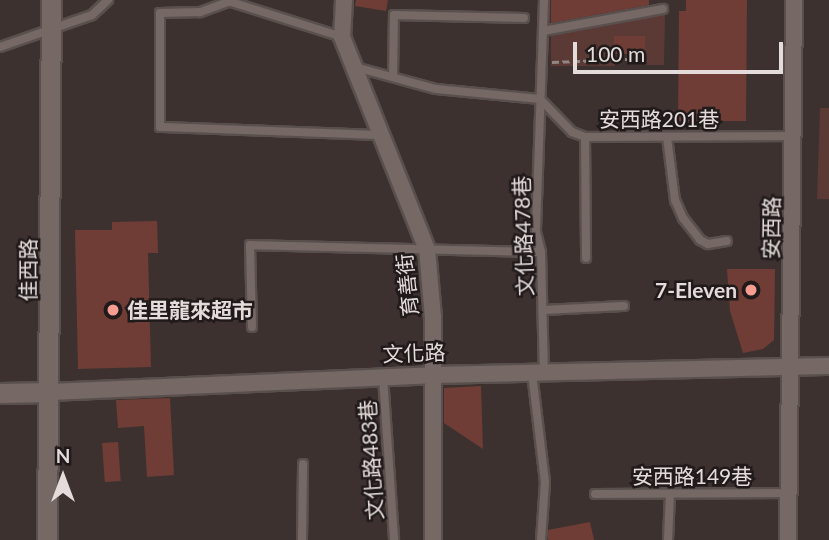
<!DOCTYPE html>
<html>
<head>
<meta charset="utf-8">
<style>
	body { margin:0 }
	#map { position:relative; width:829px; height:540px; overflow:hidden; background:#3d312f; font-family:Lato,"Noto Sans TC",sans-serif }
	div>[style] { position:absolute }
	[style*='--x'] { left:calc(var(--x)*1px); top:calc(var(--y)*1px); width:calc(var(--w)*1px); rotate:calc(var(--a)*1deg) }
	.green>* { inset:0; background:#5b3a36 }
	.building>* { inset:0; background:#6f3d36; transform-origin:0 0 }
	.path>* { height:2.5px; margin-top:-1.25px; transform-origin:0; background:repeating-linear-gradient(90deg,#908684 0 7px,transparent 0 10.5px) }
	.roads { filter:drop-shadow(2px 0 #59504e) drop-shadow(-2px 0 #59504e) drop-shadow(0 2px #59504e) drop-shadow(0 -2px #59504e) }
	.service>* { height:8px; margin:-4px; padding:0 4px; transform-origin:4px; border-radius:4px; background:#756865 }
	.minor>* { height:16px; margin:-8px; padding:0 8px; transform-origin:8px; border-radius:8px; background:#756865 }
	.tertiary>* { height:19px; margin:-9.5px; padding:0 9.5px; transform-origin:9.5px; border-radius:9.5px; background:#756865 }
	.dots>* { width:19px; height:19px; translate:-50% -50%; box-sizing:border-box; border:4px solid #201a1a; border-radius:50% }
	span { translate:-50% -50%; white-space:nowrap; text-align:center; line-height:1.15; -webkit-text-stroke:5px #201a1a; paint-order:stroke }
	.street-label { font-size:21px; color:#e4dcdb }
	.poi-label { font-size:21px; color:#e4dcdb; font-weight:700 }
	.right { translate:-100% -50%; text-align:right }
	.left { translate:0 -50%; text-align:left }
	.north { position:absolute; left:28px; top:442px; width:70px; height:70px; -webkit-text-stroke:5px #201a1a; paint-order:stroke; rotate:0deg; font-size:19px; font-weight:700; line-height:28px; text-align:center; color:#e4dcdb }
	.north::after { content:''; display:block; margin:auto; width:24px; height:32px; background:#e4dcdb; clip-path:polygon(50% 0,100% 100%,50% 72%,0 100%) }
	.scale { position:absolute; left:573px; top:42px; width:210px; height:32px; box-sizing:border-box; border:4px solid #e4dcdb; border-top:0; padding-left:9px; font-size:21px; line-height:24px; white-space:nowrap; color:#e4dcdb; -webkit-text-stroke:5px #201a1a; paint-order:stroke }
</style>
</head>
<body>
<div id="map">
	<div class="green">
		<div style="clip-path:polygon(665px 14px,664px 65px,645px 65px,644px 36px,615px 37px,615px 66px,551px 66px,551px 33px)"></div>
		<div style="clip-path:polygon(820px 108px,829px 108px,829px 199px,817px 199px)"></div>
	</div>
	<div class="building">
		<div style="clip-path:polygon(356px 0,388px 0,386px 11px,355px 6px)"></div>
		<div style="clip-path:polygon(551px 0,649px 0,649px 5px,551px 23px)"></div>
		<div style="clip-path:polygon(686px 0,747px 0,746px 121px,678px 121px,679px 11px,686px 11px)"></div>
		<div style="left:614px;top:36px;width:31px;height:18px"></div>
		<div style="clip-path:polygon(157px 221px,158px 253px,148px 253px,151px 367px,78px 369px,75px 230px,112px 230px,112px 222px)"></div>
		<div style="clip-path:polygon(727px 269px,775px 269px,774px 340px,763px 349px,743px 353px,730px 311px)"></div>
		<div style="clip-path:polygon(481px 386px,483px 449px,444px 423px,444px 388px)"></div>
		<div style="clip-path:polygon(170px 398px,174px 475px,147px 477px,144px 426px,118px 428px,116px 400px)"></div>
		<div style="left:118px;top:442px;width:39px;height:16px;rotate:86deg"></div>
		<div style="clip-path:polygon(590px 522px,594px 540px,548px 540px,548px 530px)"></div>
	</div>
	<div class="path">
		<div style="--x:552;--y:62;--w:78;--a:-2.2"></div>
	</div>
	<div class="roads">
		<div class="service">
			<div style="--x:225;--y:0;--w:123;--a:17.5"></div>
			<div style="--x:544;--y:0;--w:232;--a:92"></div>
			<div style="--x:536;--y:232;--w:21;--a:76"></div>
			<div style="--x:541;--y:252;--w:120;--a:88.6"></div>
			<div style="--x:228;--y:2;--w:30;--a:160"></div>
			<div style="--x:200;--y:12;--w:40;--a:178.6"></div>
			<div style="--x:160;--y:13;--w:114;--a:90"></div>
			<div style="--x:160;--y:127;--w:221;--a:2.1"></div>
			<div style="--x:543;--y:31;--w:122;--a:-10.4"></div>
			<div style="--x:0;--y:47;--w:97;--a:-19.2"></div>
			<div style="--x:92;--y:15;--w:22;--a:-43"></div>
			<div style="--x:355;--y:67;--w:84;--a:15.2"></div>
			<div style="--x:436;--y:89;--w:104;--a:5.5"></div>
			<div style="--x:393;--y:77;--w:62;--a:-89.1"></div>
			<div style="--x:394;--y:15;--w:130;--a:1.3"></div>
			<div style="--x:540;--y:99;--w:46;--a:45.9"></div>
			<div style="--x:572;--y:132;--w:14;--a:21"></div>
			<div style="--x:585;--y:137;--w:208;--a:-0.3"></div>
			<div style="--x:585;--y:137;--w:121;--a:89.5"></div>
			<div style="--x:667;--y:137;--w:64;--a:82.8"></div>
			<div style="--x:675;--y:200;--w:20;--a:66"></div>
			<div style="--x:683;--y:218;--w:28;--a:52"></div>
			<div style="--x:700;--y:240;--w:9;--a:27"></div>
			<div style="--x:708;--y:244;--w:19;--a:-9"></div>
			<div style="--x:543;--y:310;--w:81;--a:-2.8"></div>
			<div style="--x:252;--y:327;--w:82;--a:-91.4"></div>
			<div style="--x:250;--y:245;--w:291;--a:1.4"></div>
			<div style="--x:532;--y:373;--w:110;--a:83.2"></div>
			<div style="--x:545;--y:482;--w:58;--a:93.9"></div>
			<div style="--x:383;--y:377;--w:163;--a:86.1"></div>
			<div style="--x:595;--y:494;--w:194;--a:-0.3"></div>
			<div style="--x:302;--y:540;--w:76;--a:-89.2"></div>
			<div style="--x:668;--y:540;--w:46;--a:-87.5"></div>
		</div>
		<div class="minor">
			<div style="--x:344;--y:0;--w:37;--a:93"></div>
			<div style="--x:342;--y:37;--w:228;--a:68.2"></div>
			<div style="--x:427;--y:249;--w:68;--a:85"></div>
			<div style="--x:433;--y:317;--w:223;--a:90"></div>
			<div style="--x:50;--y:392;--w:382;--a:-2.5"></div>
			<div style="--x:432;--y:375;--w:397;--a:-1.3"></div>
			<div style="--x:788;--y:540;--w:540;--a:-89.36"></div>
		</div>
		<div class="tertiary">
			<div style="--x:0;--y:393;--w:50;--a:-1.1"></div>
			<div style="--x:47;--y:540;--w:540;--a:-89.58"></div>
		</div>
	</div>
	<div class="dots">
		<div style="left:751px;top:290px;background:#f59d90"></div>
		<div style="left:113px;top:310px;background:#f59d90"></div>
	</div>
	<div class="street-label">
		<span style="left:659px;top:119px">安西路201巷</span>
		<span style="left:771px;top:228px;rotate:-89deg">安西路</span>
		<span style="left:523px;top:236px;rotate:-92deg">文化路478巷</span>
		<span style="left:28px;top:270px;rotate:-90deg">佳西路</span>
		<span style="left:407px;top:285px;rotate:-96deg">育善街</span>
		<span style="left:414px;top:353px;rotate:-2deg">文化路</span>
		<span style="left:371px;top:460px;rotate:-94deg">文化路483巷</span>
		<span style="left:692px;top:476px">安西路149巷</span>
	</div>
	<div class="poi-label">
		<span class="right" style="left:737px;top:290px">7-Eleven</span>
		<span class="left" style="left:127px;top:310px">佳里龍來超市</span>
	</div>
	<div class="north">N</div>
	<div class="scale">100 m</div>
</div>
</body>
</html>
